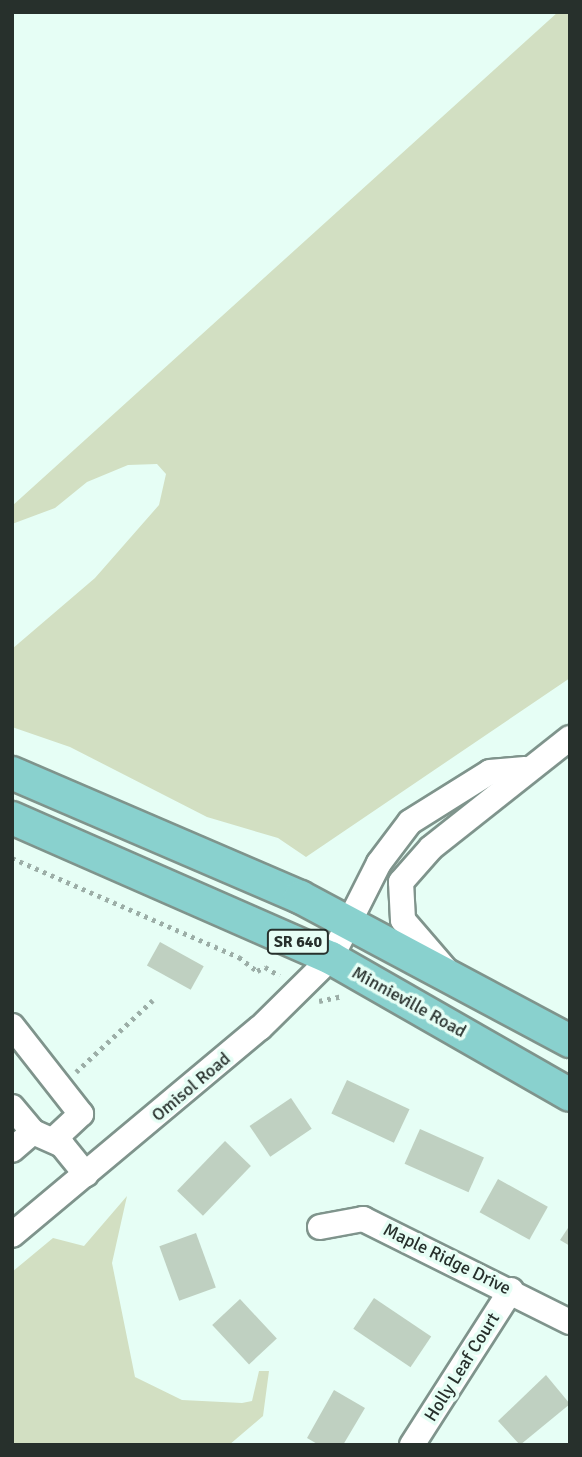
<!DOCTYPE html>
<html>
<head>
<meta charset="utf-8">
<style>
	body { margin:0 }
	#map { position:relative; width:582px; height:1457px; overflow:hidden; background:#e6fef5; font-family:Signika,sans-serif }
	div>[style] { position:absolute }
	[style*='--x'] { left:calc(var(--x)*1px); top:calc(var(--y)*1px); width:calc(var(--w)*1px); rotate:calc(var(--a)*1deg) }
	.green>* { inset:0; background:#d2dfc2 }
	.building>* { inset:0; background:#bfd0c1; transform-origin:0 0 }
	.path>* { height:4.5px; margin-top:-2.25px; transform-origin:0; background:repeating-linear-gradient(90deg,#9caea7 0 3.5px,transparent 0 8.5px) }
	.roads { filter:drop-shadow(2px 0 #7f948c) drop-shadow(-2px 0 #7f948c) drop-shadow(0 2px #7f948c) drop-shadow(0 -2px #7f948c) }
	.minor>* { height:24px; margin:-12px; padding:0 12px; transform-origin:12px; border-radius:12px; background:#fff }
	.major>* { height:32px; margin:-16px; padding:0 16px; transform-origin:16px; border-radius:16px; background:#89d1ce }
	span { translate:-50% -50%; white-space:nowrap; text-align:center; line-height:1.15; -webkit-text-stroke:7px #e6fef5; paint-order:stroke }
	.shield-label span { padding:2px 5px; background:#e6fef5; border:2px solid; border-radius:5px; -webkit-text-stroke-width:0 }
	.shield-label { font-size:16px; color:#27302c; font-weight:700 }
	.street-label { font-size:18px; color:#27302c }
	.frame { position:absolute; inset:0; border:14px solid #27302c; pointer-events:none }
</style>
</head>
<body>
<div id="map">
	<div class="green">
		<div style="clip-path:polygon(558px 12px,570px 12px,570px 678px,306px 857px,278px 838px,207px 817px,70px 747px,12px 727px,12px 649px,95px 578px,159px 505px,166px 474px,157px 464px,128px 465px,87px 482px,55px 508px,12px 524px,12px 506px)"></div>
		<div style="clip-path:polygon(127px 1196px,112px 1263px,135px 1377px,182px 1400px,242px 1403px,252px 1401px,259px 1371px,269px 1371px,263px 1416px,229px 1445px,12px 1445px,12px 1272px,53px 1238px,84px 1246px)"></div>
	</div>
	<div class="building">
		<div style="left:160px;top:942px;width:50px;height:27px;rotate:29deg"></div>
		<div style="left:347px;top:1080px;width:69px;height:37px;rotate:25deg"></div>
		<div style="left:291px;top:1098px;width:37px;height:50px;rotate:56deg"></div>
		<div style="left:420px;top:1129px;width:70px;height:38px;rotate:24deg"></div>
		<div style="left:225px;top:1141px;width:36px;height:69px;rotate:44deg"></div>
		<div style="left:498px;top:1179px;width:57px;height:38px;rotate:29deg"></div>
		<div style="clip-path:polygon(570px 1225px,570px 1246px,560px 1240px)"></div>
		<div style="left:196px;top:1233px;width:58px;height:39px;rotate:70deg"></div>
		<div style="left:374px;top:1298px;width:69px;height:37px;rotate:34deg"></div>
		<div style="left:240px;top:1299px;width:54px;height:38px;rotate:47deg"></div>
		<div style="clip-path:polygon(546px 1375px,570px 1404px,520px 1445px,498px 1421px)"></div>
		<div style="clip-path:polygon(334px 1390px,365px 1408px,343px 1445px,319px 1445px,307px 1438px)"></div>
	</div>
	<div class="path">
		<div style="--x:12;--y:858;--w:248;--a:23.6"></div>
		<div style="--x:239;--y:957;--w:23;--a:38"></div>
		<div style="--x:257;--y:971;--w:9;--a:-27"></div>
		<div style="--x:265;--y:967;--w:17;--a:31"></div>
		<div style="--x:319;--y:1001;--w:24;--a:-12"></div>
		<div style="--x:76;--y:1072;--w:105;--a:-43.1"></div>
	</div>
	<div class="roads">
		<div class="minor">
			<div style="--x:446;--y:970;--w:66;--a:-130.7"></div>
			<div style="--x:403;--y:920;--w:38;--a:-93"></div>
			<div style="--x:401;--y:882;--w:45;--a:-48.6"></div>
			<div style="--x:431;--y:848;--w:177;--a:-38.4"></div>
			<div style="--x:12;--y:1026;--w:112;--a:51.9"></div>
			<div style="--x:81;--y:1114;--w:38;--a:137"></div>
			<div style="--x:12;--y:1107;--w:33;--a:50"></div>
			<div style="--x:33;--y:1132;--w:32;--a:24"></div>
			<div style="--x:62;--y:1145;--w:38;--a:51"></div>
			<div style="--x:12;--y:1150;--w:28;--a:-41"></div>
			<div style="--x:320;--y:1227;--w:44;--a:-10.5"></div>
			<div style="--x:363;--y:1219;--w:231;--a:26.5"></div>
			<div style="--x:12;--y:1235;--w:323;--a:-39.9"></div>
			<div style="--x:260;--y:1028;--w:100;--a:-44.6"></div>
			<div style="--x:331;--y:958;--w:106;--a:-63.2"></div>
			<div style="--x:379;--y:863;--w:51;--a:-52.9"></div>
			<div style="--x:410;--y:822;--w:94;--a:-32"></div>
			<div style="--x:490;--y:772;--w:35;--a:-5"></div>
			<div style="--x:412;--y:1445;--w:184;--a:-57.4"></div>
		</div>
		<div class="major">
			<div style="--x:12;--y:773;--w:314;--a:23.3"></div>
			<div style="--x:300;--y:897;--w:306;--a:28.1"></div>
			<div style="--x:12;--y:818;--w:348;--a:23.7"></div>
			<div style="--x:331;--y:958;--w:275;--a:29.8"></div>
		</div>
	</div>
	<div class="shield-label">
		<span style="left:298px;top:942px">SR 640</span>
	</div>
	<div class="street-label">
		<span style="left:409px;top:1002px;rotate:29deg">Minnieville Road</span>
		<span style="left:191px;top:1087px;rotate:-40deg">Omisol Road</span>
		<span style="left:447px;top:1259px;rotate:26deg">Maple Ridge Drive</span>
		<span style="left:462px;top:1367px;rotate:-58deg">Holly Leaf Court</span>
	</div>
	<div class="frame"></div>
</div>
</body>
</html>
